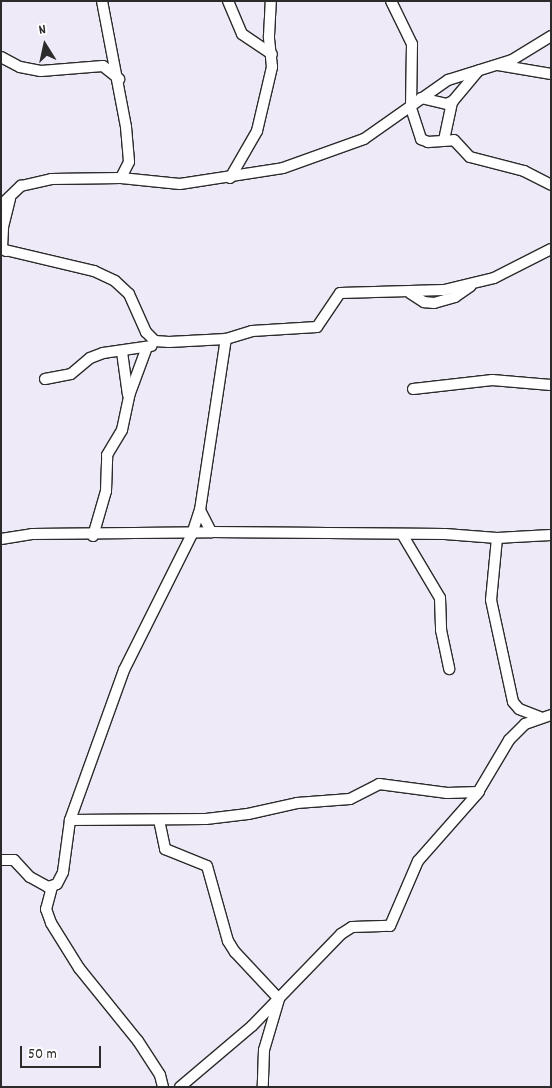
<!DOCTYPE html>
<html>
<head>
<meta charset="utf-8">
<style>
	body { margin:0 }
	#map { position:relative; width:552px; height:1088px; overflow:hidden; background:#efeaf8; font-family:Dekko,sans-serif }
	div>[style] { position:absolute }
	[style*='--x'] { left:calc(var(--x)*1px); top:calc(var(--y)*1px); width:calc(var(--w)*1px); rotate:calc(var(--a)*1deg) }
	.roads { filter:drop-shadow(1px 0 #2b2b2b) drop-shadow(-1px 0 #2b2b2b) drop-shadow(0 1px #2b2b2b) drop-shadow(0 -1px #2b2b2b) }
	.street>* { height:10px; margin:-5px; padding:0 5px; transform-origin:5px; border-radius:5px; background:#fff }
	span { translate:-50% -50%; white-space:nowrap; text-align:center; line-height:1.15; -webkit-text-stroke:4px #fff; paint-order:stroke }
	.frame { position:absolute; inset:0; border:2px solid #2b2b2b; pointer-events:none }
	.north { position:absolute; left:20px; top:20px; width:50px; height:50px; -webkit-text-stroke:4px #fff; paint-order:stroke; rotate:350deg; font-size:14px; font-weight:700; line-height:20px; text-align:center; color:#2b2b2b }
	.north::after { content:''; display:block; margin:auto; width:18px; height:22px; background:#2b2b2b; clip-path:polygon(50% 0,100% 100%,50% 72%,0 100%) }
	.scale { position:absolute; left:20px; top:1046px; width:81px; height:22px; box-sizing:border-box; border:2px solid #2b2b2b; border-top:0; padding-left:6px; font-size:15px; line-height:18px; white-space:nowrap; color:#2b2b2b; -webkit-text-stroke:4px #fff; paint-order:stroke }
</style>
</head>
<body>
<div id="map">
	<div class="roads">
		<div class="street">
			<div style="--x:102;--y:1;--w:128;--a:79.2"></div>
			<div style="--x:126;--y:127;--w:35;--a:85"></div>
			<div style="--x:129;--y:162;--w:18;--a:117"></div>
			<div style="--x:228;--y:1;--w:36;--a:67"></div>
			<div style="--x:242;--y:34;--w:36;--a:34"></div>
			<div style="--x:391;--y:1;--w:48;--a:64"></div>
			<div style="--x:412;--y:44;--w:64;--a:90.9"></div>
			<div style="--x:411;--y:108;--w:33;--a:72"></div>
			<div style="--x:421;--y:139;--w:8;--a:23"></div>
			<div style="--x:428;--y:142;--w:26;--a:-4"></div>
			<div style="--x:454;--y:140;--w:23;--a:47"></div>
			<div style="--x:470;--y:157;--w:56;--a:14.5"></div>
			<div style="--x:524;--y:171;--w:30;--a:27"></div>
			<div style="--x:1;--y:57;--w:21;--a:28"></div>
			<div style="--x:20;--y:67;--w:21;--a:11"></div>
			<div style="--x:41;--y:71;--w:62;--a:-4.6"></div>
			<div style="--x:103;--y:66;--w:21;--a:39"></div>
			<div style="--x:498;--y:65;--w:54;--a:9.6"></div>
			<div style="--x:421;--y:98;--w:27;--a:13"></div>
			<div style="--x:447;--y:104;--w:7;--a:-27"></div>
			<div style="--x:453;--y:101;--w:40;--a:-50"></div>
			<div style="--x:444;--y:140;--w:39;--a:-78"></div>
			<div style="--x:230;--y:178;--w:54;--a:-60.1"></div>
			<div style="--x:257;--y:131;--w:66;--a:-76.8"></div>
			<div style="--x:272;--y:67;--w:31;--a:-96"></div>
			<div style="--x:269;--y:36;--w:35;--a:-87"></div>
			<div style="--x:1;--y:205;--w:28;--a:-44"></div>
			<div style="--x:21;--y:186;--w:31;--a:-13"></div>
			<div style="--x:51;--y:179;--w:70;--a:-0.8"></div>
			<div style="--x:121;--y:178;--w:59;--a:5.8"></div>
			<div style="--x:180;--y:184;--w:104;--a:-8.8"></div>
			<div style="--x:283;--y:168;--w:86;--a:-19.7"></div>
			<div style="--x:364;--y:139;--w:103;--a:-35.1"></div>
			<div style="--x:448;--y:80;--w:67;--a:-17.4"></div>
			<div style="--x:512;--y:60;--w:46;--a:-31.6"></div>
			<div style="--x:1;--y:249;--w:96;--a:13.3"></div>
			<div style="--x:94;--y:271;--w:23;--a:25"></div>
			<div style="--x:115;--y:281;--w:19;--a:43"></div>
			<div style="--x:129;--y:294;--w:42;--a:65.9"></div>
			<div style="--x:146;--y:332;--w:13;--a:45"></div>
			<div style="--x:155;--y:341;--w:14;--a:4"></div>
			<div style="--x:169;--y:342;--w:57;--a:-3"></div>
			<div style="--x:226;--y:339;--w:27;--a:-17"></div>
			<div style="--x:252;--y:331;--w:65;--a:-3.5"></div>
			<div style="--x:317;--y:327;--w:41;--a:-55.9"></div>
			<div style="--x:340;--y:293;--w:104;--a:-1.7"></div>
			<div style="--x:444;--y:290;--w:51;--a:-13.5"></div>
			<div style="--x:494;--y:278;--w:64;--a:-27"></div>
			<div style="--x:6;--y:251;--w:5;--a:-143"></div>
			<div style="--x:2;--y:248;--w:21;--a:-87"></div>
			<div style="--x:3;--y:227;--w:29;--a:-76"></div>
			<div style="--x:410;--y:293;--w:17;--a:33"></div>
			<div style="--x:424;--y:302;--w:10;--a:6"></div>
			<div style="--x:434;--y:303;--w:22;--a:-16"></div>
			<div style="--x:455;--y:297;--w:19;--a:-35"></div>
			<div style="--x:122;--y:352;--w:43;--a:82.1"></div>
			<div style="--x:45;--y:379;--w:26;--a:-11"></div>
			<div style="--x:71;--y:374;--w:25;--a:-40"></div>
			<div style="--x:90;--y:358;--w:14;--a:-21"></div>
			<div style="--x:103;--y:353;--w:49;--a:-8.3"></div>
			<div style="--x:413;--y:389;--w:80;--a:-6.5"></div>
			<div style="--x:492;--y:380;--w:59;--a:4.8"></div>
			<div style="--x:200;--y:510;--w:25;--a:63"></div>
			<div style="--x:402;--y:534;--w:74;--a:59.3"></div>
			<div style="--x:440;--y:598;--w:32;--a:88"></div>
			<div style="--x:441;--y:630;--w:40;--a:78"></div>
			<div style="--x:93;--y:536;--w:47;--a:-73.9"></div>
			<div style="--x:106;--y:491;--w:36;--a:-88"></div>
			<div style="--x:107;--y:455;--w:29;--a:-59"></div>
			<div style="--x:122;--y:430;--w:38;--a:-78"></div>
			<div style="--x:130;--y:393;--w:49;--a:-69.7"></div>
			<div style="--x:497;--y:538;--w:62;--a:95.5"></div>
			<div style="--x:491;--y:600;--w:104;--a:77.8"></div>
			<div style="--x:513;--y:702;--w:9;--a:49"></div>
			<div style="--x:519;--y:709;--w:22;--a:21"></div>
			<div style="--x:1;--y:539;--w:31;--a:-9"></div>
			<div style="--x:32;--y:534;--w:179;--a:-0.6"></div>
			<div style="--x:211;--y:532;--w:234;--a:0.5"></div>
			<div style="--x:445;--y:534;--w:52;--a:4.4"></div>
			<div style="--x:497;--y:538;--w:54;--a:-3.2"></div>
			<div style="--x:70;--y:820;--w:136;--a:-0.4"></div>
			<div style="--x:206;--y:819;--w:42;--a:-6.8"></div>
			<div style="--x:248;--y:814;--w:50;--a:-12.7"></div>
			<div style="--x:297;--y:803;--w:53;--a:-4.3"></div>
			<div style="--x:350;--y:799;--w:33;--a:-27"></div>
			<div style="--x:379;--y:784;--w:69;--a:7.5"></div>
			<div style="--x:447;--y:793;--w:32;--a:-2"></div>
			<div style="--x:159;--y:820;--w:30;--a:78"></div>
			<div style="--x:165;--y:849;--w:45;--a:22"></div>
			<div style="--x:207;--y:866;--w:78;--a:74.4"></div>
			<div style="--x:228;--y:941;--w:13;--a:58"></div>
			<div style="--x:235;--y:952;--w:64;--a:46.9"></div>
			<div style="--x:279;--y:999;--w:53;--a:106.4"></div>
			<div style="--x:264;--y:1050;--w:37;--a:92"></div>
			<div style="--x:1;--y:860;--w:13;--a:0"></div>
			<div style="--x:14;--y:860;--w:23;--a:47"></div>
			<div style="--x:30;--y:877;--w:21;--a:29"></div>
			<div style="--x:48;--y:887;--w:9;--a:-18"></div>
			<div style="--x:57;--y:884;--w:13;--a:-63"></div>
			<div style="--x:63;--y:872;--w:52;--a:-82.3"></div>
			<div style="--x:70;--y:820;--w:159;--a:-70.2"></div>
			<div style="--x:124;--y:670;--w:152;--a:-63.4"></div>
			<div style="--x:192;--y:534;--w:25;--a:-72"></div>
			<div style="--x:200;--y:510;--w:173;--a:-81.4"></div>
			<div style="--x:52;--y:887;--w:23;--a:105"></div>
			<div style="--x:46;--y:909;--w:15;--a:70"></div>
			<div style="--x:51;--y:923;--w:53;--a:58.1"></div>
			<div style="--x:79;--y:968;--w:94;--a:51.1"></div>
			<div style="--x:138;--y:1041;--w:40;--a:57.1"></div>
			<div style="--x:160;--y:1075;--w:12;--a:76"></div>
			<div style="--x:180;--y:1087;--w:94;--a:-40.3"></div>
			<div style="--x:252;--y:1026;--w:128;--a:-45.9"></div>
			<div style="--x:341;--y:934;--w:13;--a:-32"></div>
			<div style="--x:352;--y:927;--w:38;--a:-2"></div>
			<div style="--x:390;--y:926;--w:71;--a:-66.7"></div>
			<div style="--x:418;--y:861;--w:89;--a:-48.6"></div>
			<div style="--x:477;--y:794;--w:63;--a:-59.3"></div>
			<div style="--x:509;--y:740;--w:23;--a:-45"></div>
			<div style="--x:525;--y:724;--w:28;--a:-19"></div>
		</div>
	</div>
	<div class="frame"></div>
	<div class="north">N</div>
	<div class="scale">50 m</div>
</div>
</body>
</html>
